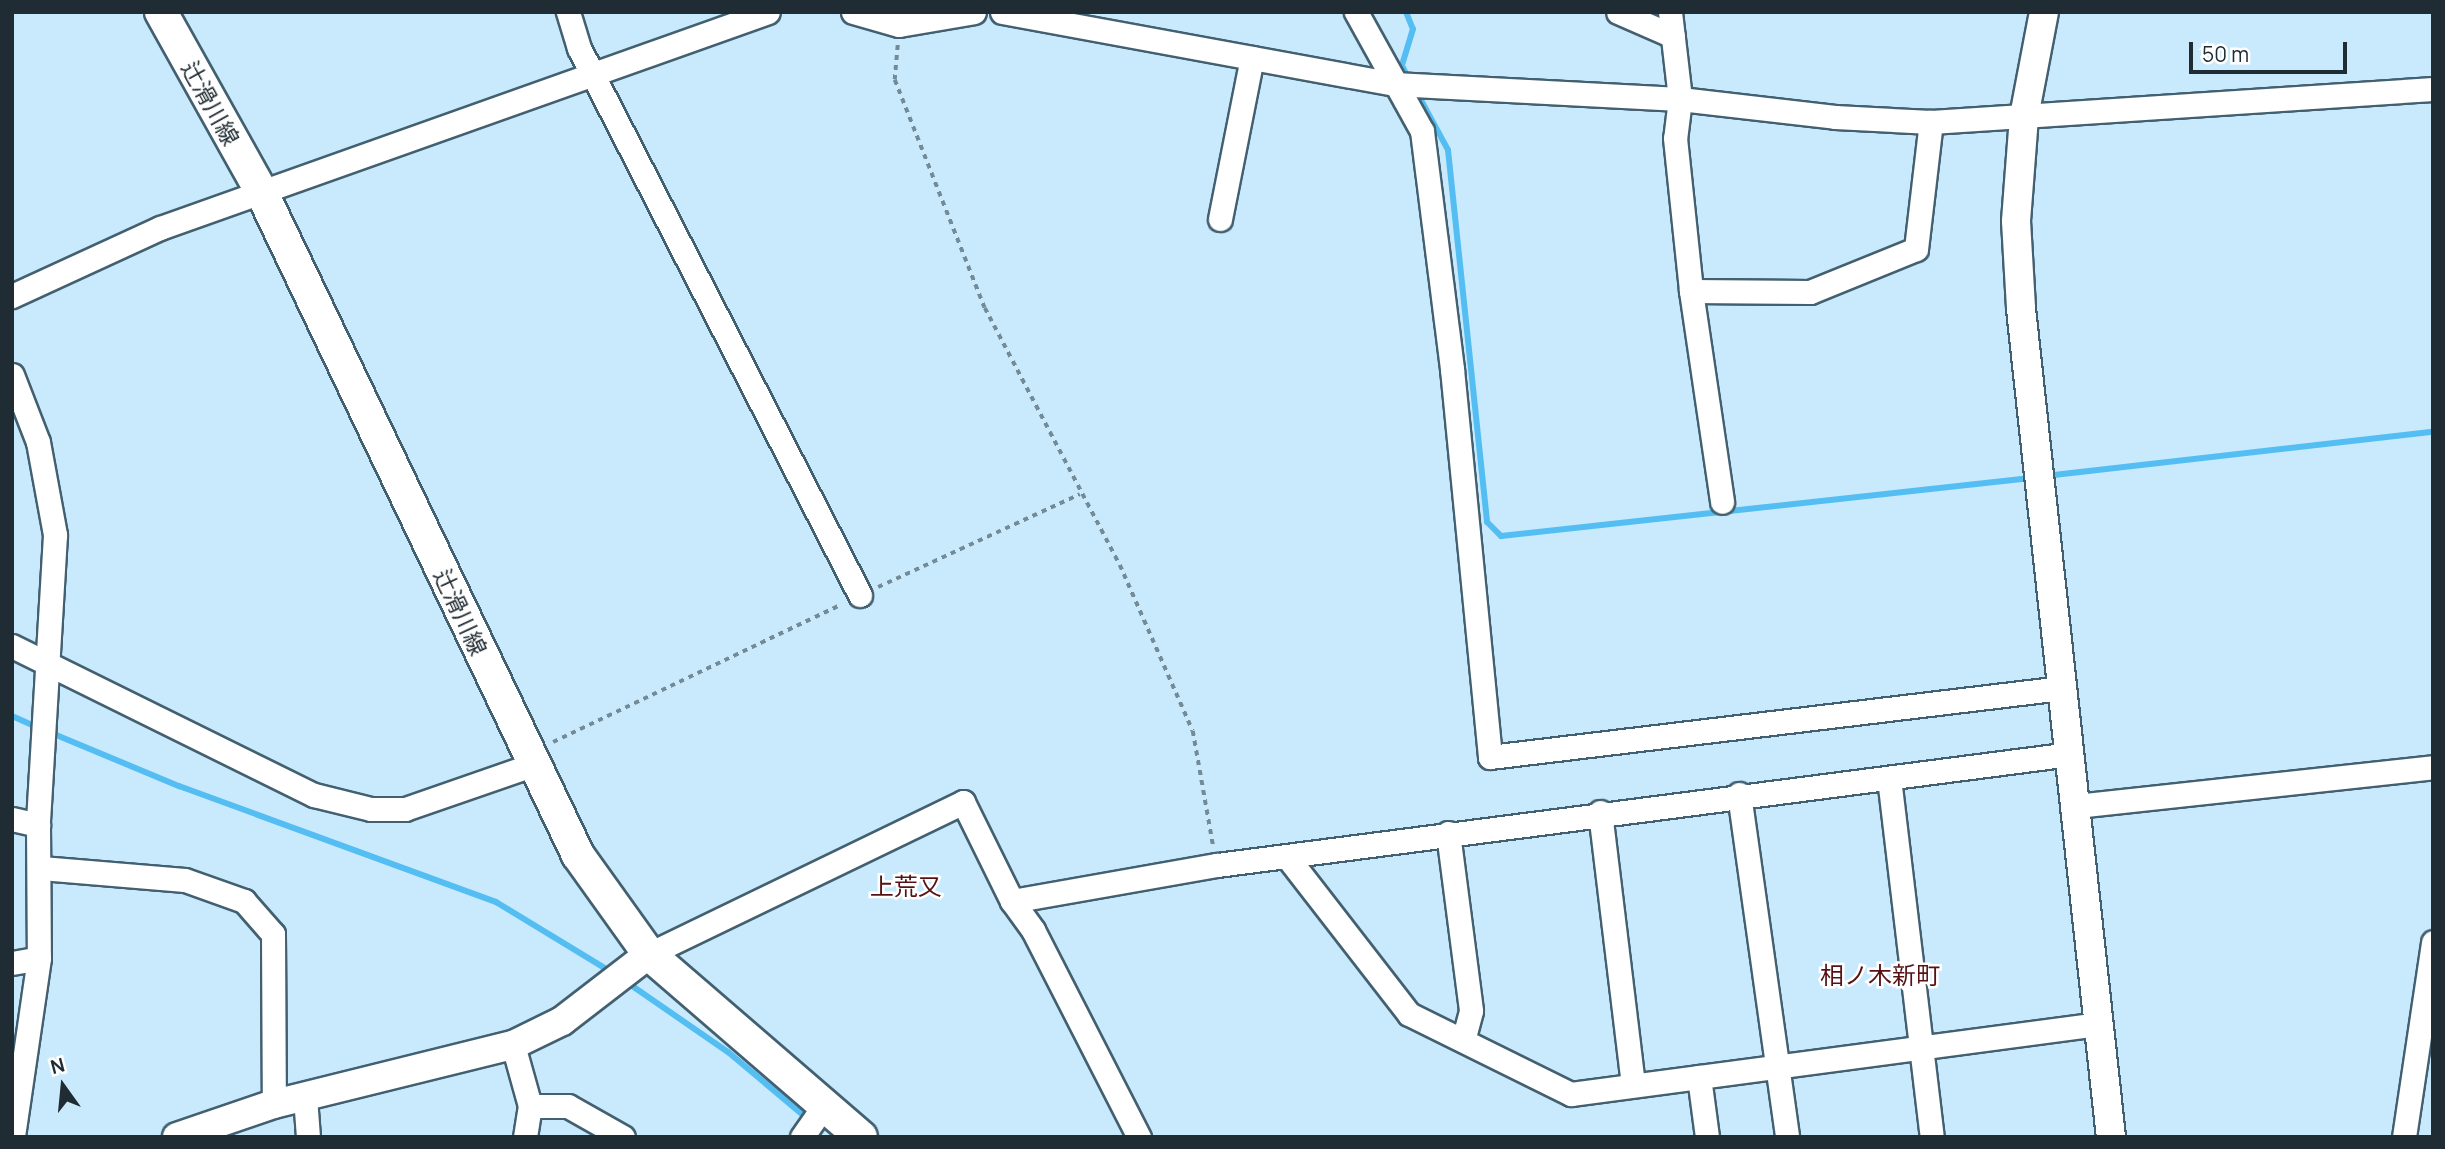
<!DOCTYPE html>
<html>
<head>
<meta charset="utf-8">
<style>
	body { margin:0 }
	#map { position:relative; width:2445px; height:1149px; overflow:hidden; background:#c9eafd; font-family:Manrope,"Noto Sans JP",sans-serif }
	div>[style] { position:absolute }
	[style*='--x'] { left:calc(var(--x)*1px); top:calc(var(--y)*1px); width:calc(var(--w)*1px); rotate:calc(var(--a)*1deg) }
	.stream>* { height:6px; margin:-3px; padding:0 3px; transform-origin:3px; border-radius:3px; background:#54bef2 }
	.path>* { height:3.5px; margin-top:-1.75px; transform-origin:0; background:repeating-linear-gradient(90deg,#738a97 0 5px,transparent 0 10px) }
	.roads { filter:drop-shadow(2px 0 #436070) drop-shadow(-2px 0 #436070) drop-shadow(0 2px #436070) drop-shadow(0 -2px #436070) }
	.minor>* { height:23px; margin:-11.5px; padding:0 11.5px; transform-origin:11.5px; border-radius:11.5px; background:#fff }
	.tertiary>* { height:28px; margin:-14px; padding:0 14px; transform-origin:14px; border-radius:14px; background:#fff }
	.secondary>* { height:32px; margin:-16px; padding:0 16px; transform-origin:16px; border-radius:16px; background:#fff }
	span { translate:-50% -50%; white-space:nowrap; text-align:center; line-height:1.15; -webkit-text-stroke:5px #fff; paint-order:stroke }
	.street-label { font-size:23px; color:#202c33 }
	.neighbourhood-label { font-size:24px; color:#551114 }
	.frame { position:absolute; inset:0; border:14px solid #202c33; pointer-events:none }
	.north { position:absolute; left:28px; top:1051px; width:70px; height:70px; -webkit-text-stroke:5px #fff; paint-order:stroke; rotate:345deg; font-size:19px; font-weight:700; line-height:28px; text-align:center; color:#202c33 }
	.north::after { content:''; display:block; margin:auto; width:24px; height:32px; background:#202c33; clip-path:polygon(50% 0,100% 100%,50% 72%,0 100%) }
	.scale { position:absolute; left:2189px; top:42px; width:158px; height:32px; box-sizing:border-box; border:4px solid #202c33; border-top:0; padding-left:9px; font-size:21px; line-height:24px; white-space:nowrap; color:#202c33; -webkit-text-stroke:5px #fff; paint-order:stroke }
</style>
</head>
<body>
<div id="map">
	<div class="stream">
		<div style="--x:1406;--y:12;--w:18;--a:68"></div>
		<div style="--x:1413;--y:29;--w:39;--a:107"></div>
		<div style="--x:1402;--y:66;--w:15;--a:62"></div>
		<div style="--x:1416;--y:91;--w:67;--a:61.5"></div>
		<div style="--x:1448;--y:150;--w:374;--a:84"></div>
		<div style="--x:1487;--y:522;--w:20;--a:45"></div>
		<div style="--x:1501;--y:536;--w:533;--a:-6.25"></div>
		<div style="--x:2045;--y:476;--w:390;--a:-6.5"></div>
		<div style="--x:12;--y:716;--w:30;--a:24"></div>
		<div style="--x:49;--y:732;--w:141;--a:22.6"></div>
		<div style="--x:179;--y:786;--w:338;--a:20.1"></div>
		<div style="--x:496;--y:902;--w:137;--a:31.3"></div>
		<div style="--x:625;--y:981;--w:125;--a:34.6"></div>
		<div style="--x:728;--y:1052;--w:106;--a:40"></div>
	</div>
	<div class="path">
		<div style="--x:898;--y:45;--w:35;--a:95"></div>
		<div style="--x:895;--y:80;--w:245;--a:68.5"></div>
		<div style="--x:985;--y:308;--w:290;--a:62.3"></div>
		<div style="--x:1120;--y:565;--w:181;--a:66.3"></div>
		<div style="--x:1193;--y:731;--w:116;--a:80"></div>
		<div style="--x:878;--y:587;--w:222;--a:-24.7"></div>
		<div style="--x:553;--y:742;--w:318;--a:-25.5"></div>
	</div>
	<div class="roads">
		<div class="minor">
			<div style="--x:568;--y:12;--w:38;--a:73"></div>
			<div style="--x:579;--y:48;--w:615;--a:62.81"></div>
			<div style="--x:853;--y:12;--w:48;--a:15.8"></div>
			<div style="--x:899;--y:25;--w:76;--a:-9.8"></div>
			<div style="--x:1002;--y:12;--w:399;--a:10.4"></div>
			<div style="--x:1394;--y:84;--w:286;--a:3"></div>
			<div style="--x:1680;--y:99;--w:156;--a:6.6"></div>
			<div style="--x:1835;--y:117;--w:96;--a:3"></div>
			<div style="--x:1931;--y:122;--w:503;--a:-3.76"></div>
			<div style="--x:1356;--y:12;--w:136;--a:61"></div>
			<div style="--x:1422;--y:131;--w:240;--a:82.8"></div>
			<div style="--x:1452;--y:369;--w:390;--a:84.4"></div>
			<div style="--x:1490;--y:757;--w:576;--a:-6.88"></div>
			<div style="--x:1618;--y:12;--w:60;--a:23.6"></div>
			<div style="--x:1670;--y:12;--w:88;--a:83.4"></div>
			<div style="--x:1680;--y:99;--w:39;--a:97"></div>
			<div style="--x:1675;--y:138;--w:154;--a:84"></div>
			<div style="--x:1691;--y:291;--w:119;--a:0.5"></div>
			<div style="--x:1810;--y:292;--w:114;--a:-22.1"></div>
			<div style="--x:1916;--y:249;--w:128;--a:-83.3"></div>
			<div style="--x:1220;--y:219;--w:164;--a:-78.8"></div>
			<div style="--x:1691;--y:291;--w:213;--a:81.6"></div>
			<div style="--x:12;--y:296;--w:163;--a:-24.7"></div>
			<div style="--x:160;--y:228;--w:645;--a:-19.56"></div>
			<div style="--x:12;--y:375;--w:72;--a:68.8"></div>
			<div style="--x:38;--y:442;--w:95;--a:79.6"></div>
			<div style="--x:55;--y:535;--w:290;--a:93.4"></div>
			<div style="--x:38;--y:825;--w:133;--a:89.6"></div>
			<div style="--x:39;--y:958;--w:181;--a:98.3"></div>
			<div style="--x:12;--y:646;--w:337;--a:26.3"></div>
			<div style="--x:314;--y:795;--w:59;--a:13.8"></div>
			<div style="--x:371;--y:809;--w:34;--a:0"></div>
			<div style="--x:405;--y:809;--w:134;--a:-19.1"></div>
			<div style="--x:1889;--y:778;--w:362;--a:83.2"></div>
			<div style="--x:1739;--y:794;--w:346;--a:82"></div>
			<div style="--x:2076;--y:806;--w:359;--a:-6.2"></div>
			<div style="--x:1600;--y:812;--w:275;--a:83.1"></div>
			<div style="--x:12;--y:819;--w:27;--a:13"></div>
			<div style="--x:1448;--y:833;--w:179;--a:82.6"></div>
			<div style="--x:1471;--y:1011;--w:30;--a:105"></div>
			<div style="--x:1288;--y:858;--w:197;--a:52.2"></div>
			<div style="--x:1409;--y:1014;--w:181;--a:26.3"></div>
			<div style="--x:1571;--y:1094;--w:533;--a:-7.55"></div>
			<div style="--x:41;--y:868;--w:144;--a:4.8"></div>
			<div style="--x:185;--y:880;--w:63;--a:19.6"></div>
			<div style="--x:244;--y:901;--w:44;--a:48.7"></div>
			<div style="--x:273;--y:934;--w:170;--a:89.7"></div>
			<div style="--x:1012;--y:901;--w:36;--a:54"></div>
			<div style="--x:1033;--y:930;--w:233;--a:62.9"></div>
			<div style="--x:649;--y:954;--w:349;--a:-25.8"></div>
			<div style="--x:963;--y:802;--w:110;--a:63.7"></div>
			<div style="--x:1012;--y:901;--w:208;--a:-10"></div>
			<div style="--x:1217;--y:865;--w:860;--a:-7.41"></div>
			<div style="--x:12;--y:963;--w:27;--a:-10"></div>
			<div style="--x:513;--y:1045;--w:63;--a:74.4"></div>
			<div style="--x:530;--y:1106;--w:38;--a:0"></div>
			<div style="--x:568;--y:1106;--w:63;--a:29.4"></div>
			<div style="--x:1699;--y:1077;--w:61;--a:82.4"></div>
			<div style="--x:305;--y:1097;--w:40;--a:85.7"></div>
			<div style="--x:525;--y:1137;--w:31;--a:-81"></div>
			<div style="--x:802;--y:1137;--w:35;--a:-55"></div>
			<div style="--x:2404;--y:1137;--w:197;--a:-81.5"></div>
		</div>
		<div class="tertiary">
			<div style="--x:2044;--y:12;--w:107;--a:100.8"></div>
			<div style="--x:2024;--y:117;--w:104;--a:94.4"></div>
			<div style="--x:2016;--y:221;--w:88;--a:86.7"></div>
			<div style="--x:2021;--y:309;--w:833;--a:83.8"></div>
			<div style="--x:177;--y:1137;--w:102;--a:-18.8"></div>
			<div style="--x:274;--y:1104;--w:246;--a:-13.9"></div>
			<div style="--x:513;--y:1045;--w:55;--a:-26.1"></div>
			<div style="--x:562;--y:1021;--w:110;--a:-37.6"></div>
		</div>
		<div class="secondary">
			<div style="--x:161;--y:12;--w:207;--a:60.8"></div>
			<div style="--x:262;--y:193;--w:734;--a:64.48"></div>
			<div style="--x:578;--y:855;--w:122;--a:54.4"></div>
			<div style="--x:649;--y:954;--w:280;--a:40.8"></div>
		</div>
	</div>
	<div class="street-label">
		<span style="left:211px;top:103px;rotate:61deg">辻滑川線</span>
		<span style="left:461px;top:612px;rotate:65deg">辻滑川線</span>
	</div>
	<div class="neighbourhood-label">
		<span style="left:906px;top:886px">上荒又</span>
		<span style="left:1880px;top:975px">相ノ木新町</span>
	</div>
	<div class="frame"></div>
	<div class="north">N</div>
	<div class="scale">50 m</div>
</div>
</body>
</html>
